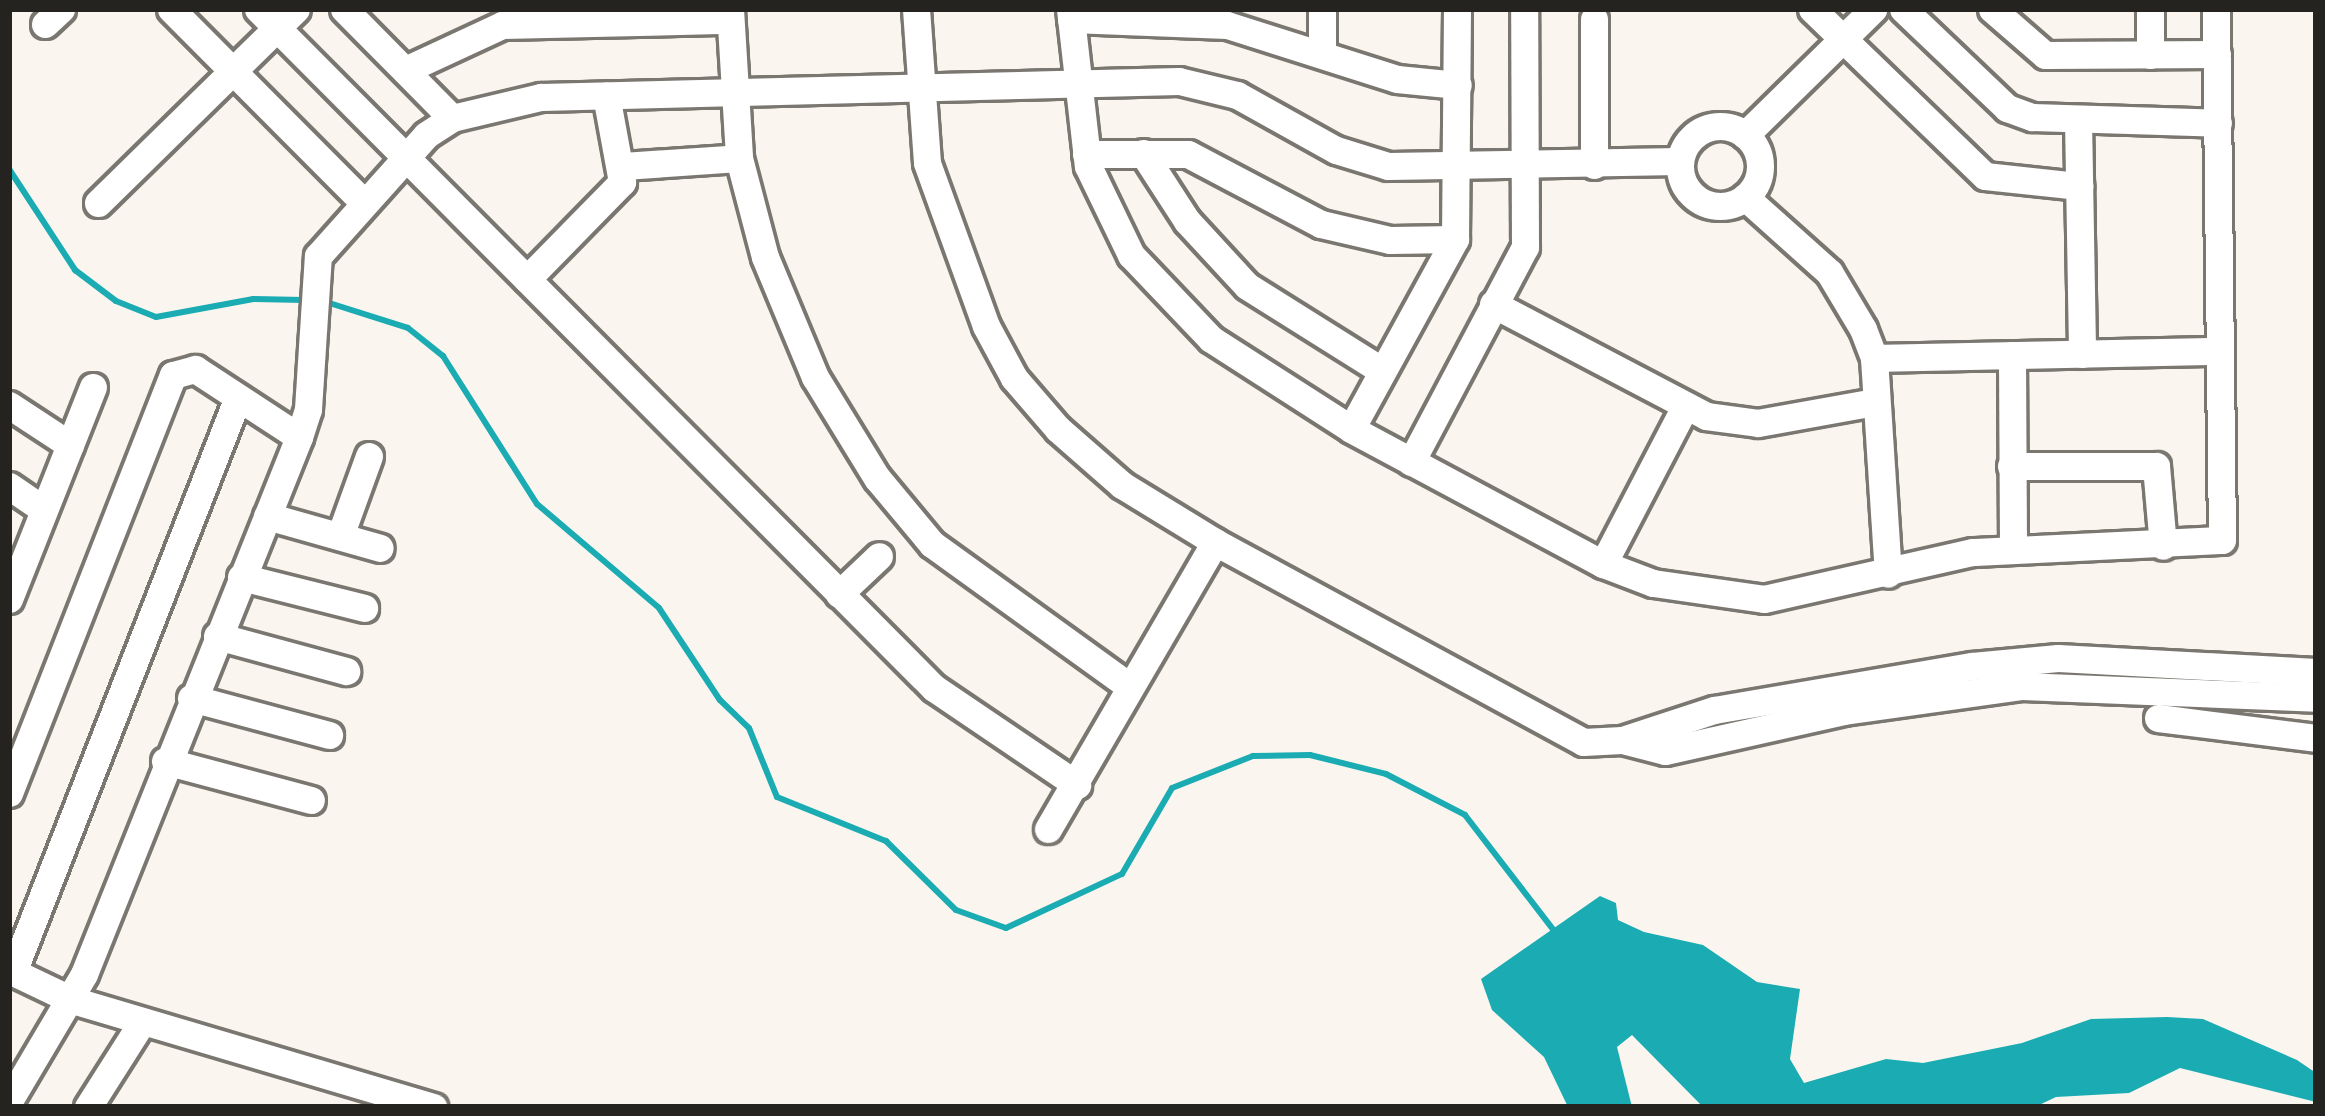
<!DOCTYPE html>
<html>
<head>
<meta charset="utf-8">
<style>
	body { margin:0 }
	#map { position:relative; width:2325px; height:1116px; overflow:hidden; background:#faf6ef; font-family:"Archivo Narrow",sans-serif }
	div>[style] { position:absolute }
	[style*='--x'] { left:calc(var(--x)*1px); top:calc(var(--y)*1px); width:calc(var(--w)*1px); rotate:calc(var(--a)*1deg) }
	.water>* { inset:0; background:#1aacb2 }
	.stream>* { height:6px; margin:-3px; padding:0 3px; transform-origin:3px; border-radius:3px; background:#1aacb2 }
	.roads { filter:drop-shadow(3px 0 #7a7670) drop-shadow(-3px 0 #7a7670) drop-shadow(0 3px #7a7670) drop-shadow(0 -3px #7a7670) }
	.minor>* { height:27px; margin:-13.5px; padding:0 13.5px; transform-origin:13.5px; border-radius:13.5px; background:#fff }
	.minor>.ring { margin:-13.5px; padding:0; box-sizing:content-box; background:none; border:27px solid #fff; border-radius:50% }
	span { translate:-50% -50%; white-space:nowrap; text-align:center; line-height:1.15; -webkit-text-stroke:12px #fff; paint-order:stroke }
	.frame { position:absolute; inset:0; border:12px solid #242320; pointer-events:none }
</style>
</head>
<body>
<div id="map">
	<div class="water">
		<div style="clip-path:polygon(1600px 896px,1616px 903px,1618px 920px,1644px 932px,1703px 945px,1757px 982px,1800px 989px,1790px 1059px,1804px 1083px,1886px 1059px,1923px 1063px,2022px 1043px,2091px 1019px,2167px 1017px,2203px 1019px,2297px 1060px,2316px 1073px,2316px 1102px,2180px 1068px,2129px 1093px,2056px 1097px,2035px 1107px,1703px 1107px,1632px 1035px,1617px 1047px,1632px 1107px,1568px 1107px,1544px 1057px,1492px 1010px,1481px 979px)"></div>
	</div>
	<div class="stream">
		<div style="--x:9;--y:169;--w:121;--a:56.8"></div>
		<div style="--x:75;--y:270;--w:51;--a:37.1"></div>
		<div style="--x:116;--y:301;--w:43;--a:21.8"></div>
		<div style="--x:156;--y:317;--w:99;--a:-10.5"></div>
		<div style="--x:253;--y:299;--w:51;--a:1.1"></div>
		<div style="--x:323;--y:301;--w:89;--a:17.6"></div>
		<div style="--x:408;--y:328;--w:45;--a:38.7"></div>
		<div style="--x:443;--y:356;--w:175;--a:57.6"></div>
		<div style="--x:537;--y:504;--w:160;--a:40.4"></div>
		<div style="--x:659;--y:608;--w:110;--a:56.5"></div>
		<div style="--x:720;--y:700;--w:40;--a:44"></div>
		<div style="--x:749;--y:728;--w:74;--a:67.9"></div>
		<div style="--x:777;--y:797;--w:118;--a:22"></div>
		<div style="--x:886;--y:841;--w:98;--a:44.6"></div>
		<div style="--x:956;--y:910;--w:53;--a:19.8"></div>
		<div style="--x:1006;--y:928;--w:128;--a:-25"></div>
		<div style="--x:1122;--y:874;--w:99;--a:-59.8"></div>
		<div style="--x:1172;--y:788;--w:87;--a:-21.6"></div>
		<div style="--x:1253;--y:756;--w:57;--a:-1"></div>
		<div style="--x:1310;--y:755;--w:78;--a:14"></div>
		<div style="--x:1386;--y:774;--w:89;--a:27.4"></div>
		<div style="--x:1465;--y:815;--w:149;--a:52.4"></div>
	</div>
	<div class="roads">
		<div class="minor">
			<div style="--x:171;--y:9;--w:272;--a:45.1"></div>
			<div style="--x:258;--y:9;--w:958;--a:45.13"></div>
			<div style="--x:934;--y:688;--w:173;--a:34.1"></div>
			<div style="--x:344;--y:9;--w:153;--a:45.3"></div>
			<div style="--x:730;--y:9;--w:149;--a:86.5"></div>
			<div style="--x:739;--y:158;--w:102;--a:75.3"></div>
			<div style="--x:765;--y:257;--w:130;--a:67.4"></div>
			<div style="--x:815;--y:377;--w:119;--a:58.5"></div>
			<div style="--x:877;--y:478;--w:86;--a:50.2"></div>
			<div style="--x:932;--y:544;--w:244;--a:35.8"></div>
			<div style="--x:916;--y:9;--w:154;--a:85.9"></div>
			<div style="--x:927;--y:163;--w:173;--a:70.1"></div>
			<div style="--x:986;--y:326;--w:59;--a:61.7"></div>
			<div style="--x:1014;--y:378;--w:67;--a:49.2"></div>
			<div style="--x:1058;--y:429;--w:85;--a:41.2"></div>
			<div style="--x:1122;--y:485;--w:109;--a:31.5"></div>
			<div style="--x:1215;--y:542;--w:419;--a:28.5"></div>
			<div style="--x:1583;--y:742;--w:39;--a:-3"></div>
			<div style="--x:1622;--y:740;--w:44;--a:14.3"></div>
			<div style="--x:1665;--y:751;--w:183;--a:-12.6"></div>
			<div style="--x:1844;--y:711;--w:180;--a:-8"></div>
			<div style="--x:2022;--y:686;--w:294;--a:2.3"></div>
			<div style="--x:1070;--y:9;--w:158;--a:83.5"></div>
			<div style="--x:1088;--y:166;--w:99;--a:64.2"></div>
			<div style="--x:1131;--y:255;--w:116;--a:46.4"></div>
			<div style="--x:1211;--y:339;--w:166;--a:32.7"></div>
			<div style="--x:1351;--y:429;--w:286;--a:28.2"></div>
			<div style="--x:1603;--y:564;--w:53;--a:20.8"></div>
			<div style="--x:1653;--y:583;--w:112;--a:8.2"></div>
			<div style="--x:1764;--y:599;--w:214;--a:-12.7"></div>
			<div style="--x:1973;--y:552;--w:249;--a:-2.8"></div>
			<div style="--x:2222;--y:540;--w:531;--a:-90.65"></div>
			<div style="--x:1322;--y:9;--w:43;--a:90"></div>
			<div style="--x:1812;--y:9;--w:240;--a:44"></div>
			<div style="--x:1985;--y:176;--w:95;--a:6.1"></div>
			<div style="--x:1903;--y:9;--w:144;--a:43.6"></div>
			<div style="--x:2007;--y:108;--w:27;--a:20"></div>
			<div style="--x:2032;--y:117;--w:186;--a:1.8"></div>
			<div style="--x:1992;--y:9;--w:70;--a:41"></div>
			<div style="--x:2045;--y:55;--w:172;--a:-0.3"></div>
			<div style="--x:1071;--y:19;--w:156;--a:2.2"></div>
			<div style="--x:1227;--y:25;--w:178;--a:17.6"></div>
			<div style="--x:1397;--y:79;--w:61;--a:5.6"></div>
			<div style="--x:1594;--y:19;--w:146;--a:90"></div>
			<div style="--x:45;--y:24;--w:22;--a:-43"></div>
			<div style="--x:2150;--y:55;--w:46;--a:-90"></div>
			<div style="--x:405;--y:70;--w:107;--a:-24.9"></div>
			<div style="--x:502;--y:25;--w:228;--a:-1.3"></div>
			<div style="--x:2078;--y:119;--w:235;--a:89"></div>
			<div class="ring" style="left:1680px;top:126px;width:53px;height:53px"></div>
			<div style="--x:1745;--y:135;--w:180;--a:-44.5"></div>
			<div style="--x:1143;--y:153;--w:81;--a:57.1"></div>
			<div style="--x:1187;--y:221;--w:88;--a:47.3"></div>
			<div style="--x:1247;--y:286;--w:158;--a:32.1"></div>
			<div style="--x:1086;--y:154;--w:102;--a:0"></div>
			<div style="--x:1188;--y:154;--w:150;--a:27.8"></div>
			<div style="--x:1321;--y:224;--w:71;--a:13.1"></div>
			<div style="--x:1390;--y:240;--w:65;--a:-0.9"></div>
			<div style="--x:623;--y:166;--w:116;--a:-3.9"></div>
			<div style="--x:1745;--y:197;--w:113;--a:41.8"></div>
			<div style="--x:1829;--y:272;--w:66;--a:59.2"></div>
			<div style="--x:1863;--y:329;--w:31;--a:69"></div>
			<div style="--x:1874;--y:358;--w:216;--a:86.3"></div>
			<div style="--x:98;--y:203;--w:277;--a:-44.4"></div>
			<div style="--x:527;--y:279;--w:136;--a:-45.6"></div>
			<div style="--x:622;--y:182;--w:88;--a:-100.4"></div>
			<div style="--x:1493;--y:304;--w:241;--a:27.7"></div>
			<div style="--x:1706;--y:416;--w:52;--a:7.7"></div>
			<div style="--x:1758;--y:423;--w:119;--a:-10.2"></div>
			<div style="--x:2012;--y:355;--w:192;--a:89.7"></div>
			<div style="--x:1874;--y:358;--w:346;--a:-1.2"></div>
			<div style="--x:9;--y:405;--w:73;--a:33.3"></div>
			<div style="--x:1351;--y:429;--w:217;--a:-61.3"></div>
			<div style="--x:1455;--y:239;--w:230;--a:-89.5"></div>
			<div style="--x:1411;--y:462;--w:243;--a:-62.1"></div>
			<div style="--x:1525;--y:247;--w:238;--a:-90.2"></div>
			<div style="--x:2011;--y:466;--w:145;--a:0"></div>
			<div style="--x:2156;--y:466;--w:80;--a:85"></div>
			<div style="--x:9;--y:486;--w:42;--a:34.4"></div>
			<div style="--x:267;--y:516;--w:117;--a:15.8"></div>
			<div style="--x:340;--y:536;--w:85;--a:-70.1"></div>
			<div style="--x:1603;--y:564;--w:174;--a:-62.5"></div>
			<div style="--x:241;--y:577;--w:127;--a:14.1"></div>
			<div style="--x:839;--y:594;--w:55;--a:-43.5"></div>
			<div style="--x:9;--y:599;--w:228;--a:-68.4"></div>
			<div style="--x:217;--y:636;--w:134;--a:15.2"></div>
			<div style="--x:191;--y:698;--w:143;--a:15"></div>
			<div style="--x:2158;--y:718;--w:159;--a:7.2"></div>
			<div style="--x:1622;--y:740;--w:97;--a:-18.1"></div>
			<div style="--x:1714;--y:710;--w:262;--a:-9.7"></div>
			<div style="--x:1972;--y:666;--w:86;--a:-5.3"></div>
			<div style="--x:2058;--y:658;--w:258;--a:3.1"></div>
			<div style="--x:165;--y:761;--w:151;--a:15"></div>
			<div style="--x:9;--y:793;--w:449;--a:-68.6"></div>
			<div style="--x:173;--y:375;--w:23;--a:-15"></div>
			<div style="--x:195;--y:369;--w:124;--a:33.2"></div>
			<div style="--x:1048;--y:829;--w:332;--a:-59.8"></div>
			<div style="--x:9;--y:970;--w:70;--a:25.5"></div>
			<div style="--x:72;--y:1000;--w:377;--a:16.5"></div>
			<div style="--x:13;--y:972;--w:617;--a:-68.63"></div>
			<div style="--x:9;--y:1101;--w:147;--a:-59.4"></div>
			<div style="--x:84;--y:974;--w:578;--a:-68.18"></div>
			<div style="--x:299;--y:437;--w:29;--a:-72"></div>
			<div style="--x:308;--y:409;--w:153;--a:-86.3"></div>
			<div style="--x:318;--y:256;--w:162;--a:-48.2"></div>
			<div style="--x:426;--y:135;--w:31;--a:-33"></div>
			<div style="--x:452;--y:118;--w:91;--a:-13.3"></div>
			<div style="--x:541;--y:97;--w:638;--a:-1.44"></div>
			<div style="--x:1179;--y:81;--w:60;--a:13.6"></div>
			<div style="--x:1237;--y:95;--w:113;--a:29.1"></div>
			<div style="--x:1336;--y:150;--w:54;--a:17.1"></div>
			<div style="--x:1388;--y:166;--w:292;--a:-1"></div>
			<div style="--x:88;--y:1107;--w:101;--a:-57.6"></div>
		</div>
	</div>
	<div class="frame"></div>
</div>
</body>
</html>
